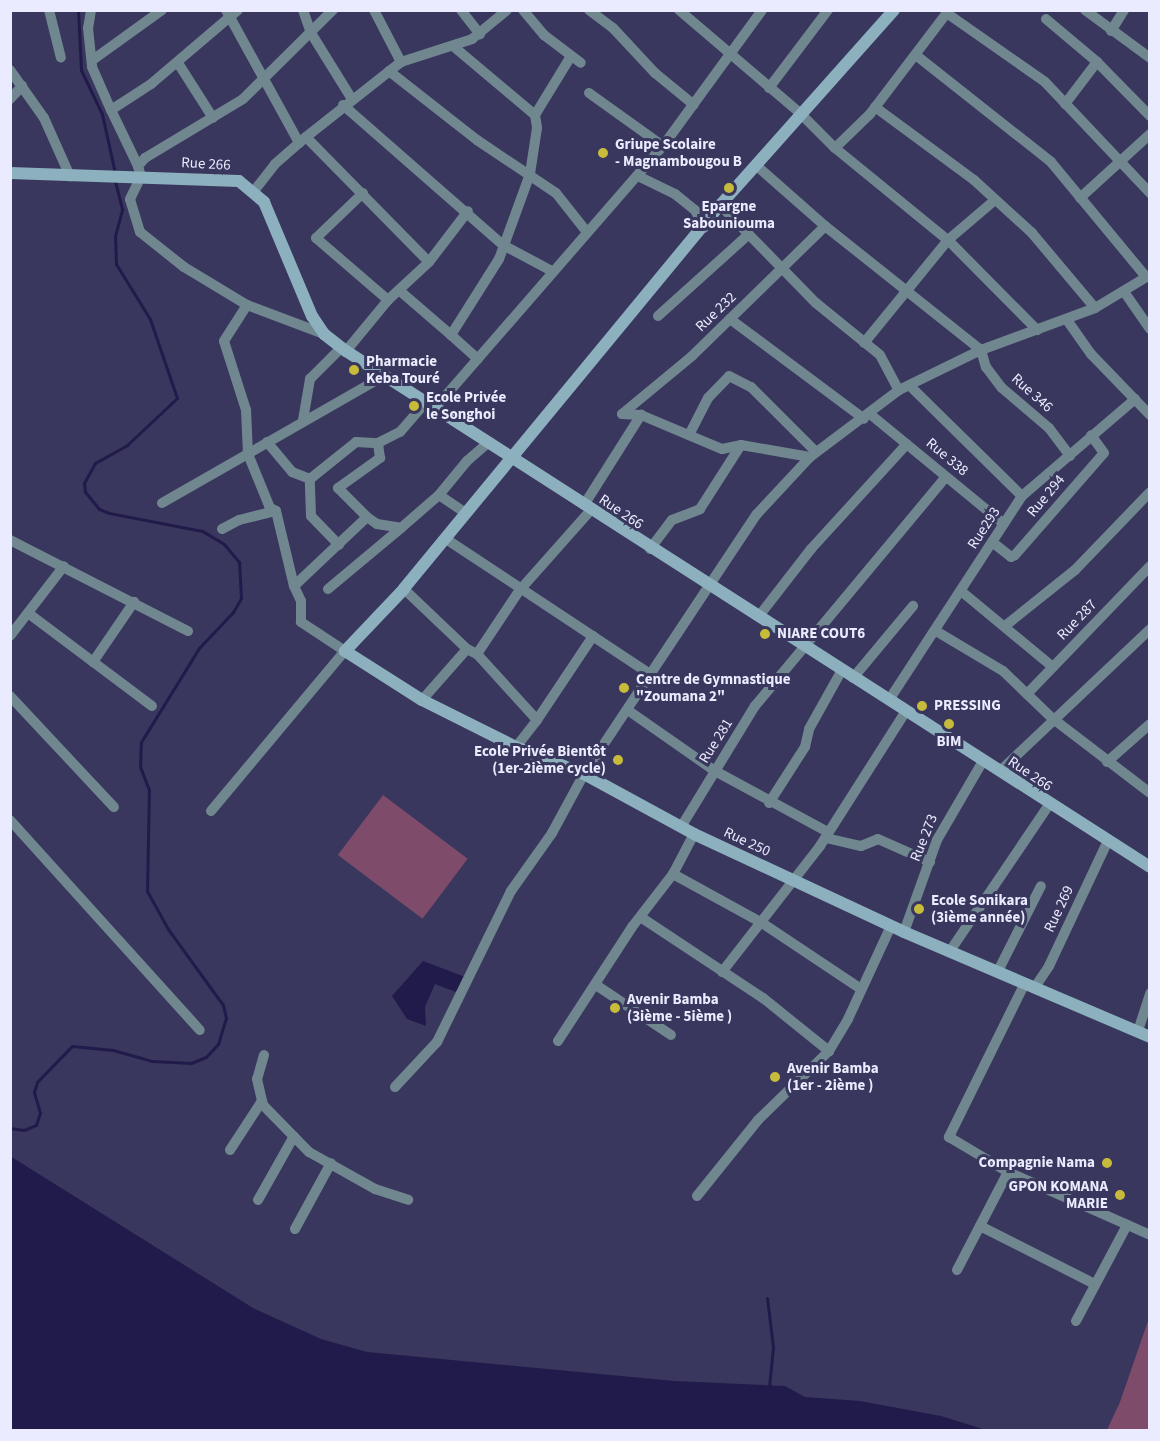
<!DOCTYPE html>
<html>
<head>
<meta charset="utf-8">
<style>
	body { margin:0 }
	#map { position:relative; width:1160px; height:1441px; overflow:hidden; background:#39375d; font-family:"Source Sans 3",sans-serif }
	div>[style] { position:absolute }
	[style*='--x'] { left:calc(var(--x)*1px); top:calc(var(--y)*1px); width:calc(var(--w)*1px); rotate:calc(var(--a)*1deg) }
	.green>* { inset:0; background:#7f4b6a; transform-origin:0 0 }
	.water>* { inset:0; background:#211b4b }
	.stream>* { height:3px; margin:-1.5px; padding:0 1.5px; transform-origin:1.5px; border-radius:1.5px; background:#211b4b }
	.street>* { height:10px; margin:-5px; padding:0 5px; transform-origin:5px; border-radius:5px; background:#708790 }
	.secondary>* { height:12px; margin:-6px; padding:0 6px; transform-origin:6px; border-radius:6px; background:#8cb0be }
	.dots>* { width:16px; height:16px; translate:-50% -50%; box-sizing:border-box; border:3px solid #39375d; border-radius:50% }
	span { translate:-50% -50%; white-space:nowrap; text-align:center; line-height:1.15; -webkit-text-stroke:6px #39375d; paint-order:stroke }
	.poi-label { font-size:15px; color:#eaebfe; font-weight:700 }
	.left { translate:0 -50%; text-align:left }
	.right { translate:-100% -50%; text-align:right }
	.street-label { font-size:15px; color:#eaebfe }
	.frame { position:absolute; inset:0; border:12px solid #eaebfe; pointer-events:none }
</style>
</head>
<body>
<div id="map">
	<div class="green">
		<div style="left:383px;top:795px;width:106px;height:75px;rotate:37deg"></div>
		<div style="clip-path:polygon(1149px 1318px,1149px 1430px,1107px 1430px,1120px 1402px)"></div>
	</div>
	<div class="water">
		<div style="clip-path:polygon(423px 961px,468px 978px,456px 992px,435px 984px,425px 1007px,426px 1026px,407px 1019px,392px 996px)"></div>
		<div style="clip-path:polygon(10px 1156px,253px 1308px,321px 1339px,367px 1352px,674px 1381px,785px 1386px,805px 1397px,860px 1401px,941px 1416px,986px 1430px,11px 1430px)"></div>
	</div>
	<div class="stream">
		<div style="--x:78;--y:10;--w:60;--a:87.1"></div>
		<div style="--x:81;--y:70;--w:49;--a:64.5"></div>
		<div style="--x:102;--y:114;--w:60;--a:77.6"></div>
		<div style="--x:10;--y:1128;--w:14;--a:8"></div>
		<div style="--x:24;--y:1130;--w:13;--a:-23"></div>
		<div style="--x:36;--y:1125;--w:13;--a:-72"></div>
		<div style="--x:40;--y:1113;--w:22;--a:-106"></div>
		<div style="--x:34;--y:1092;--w:10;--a:-73"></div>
		<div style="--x:37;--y:1082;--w:50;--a:-45.8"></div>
		<div style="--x:72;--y:1046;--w:41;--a:5.6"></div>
		<div style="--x:113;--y:1050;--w:41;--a:15.8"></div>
		<div style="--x:152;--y:1061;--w:39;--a:3"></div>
		<div style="--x:191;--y:1063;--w:16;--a:-22"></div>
		<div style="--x:206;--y:1057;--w:18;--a:-47"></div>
		<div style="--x:218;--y:1044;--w:27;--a:-73"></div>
		<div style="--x:226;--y:1018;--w:13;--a:-103"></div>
		<div style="--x:223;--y:1005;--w:94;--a:-125.9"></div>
		<div style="--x:168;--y:929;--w:43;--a:-118.9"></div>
		<div style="--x:147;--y:891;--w:101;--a:-88.9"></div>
		<div style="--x:149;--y:790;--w:25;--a:-111"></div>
		<div style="--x:140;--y:767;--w:25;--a:-88"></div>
		<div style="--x:141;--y:742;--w:110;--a:-58.3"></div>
		<div style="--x:199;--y:648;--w:50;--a:-46.6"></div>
		<div style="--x:233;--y:612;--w:16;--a:-60"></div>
		<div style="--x:241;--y:598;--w:36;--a:-93"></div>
		<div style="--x:239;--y:562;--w:23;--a:-130"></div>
		<div style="--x:224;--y:544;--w:26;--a:-149"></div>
		<div style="--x:202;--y:531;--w:95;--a:-169"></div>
		<div style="--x:109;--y:513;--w:11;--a:-158"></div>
		<div style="--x:99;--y:509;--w:22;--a:-129"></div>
		<div style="--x:85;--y:492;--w:9;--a:-96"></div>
		<div style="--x:84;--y:483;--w:23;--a:-61"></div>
		<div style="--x:95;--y:463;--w:37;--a:-29"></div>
		<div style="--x:127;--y:445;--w:69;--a:-43.2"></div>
		<div style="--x:177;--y:398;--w:83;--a:-108.9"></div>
		<div style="--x:150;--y:319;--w:65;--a:-121.7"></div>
		<div style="--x:116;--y:264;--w:28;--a:-92"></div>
		<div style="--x:115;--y:236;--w:28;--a:-75"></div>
		<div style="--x:122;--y:209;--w:30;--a:-104"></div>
		<div style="--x:767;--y:1298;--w:49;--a:83"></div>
		<div style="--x:773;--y:1347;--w:40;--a:95.7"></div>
	</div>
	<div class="street">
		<div style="--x:49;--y:10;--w:49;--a:76"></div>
		<div style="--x:91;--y:10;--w:18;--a:99"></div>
		<div style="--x:88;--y:28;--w:39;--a:84"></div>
		<div style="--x:92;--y:67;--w:47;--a:66.2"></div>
		<div style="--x:226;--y:10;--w:152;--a:61.2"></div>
		<div style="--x:303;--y:10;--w:24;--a:71"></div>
		<div style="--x:311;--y:33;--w:78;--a:58.2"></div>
		<div style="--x:374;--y:10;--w:59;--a:62.6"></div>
		<div style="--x:461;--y:10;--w:31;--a:52"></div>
		<div style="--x:523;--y:10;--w:33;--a:50"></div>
		<div style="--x:544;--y:35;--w:46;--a:37.1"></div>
		<div style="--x:589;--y:10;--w:30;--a:37"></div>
		<div style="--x:613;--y:28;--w:62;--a:47"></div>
		<div style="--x:655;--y:73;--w:50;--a:39.4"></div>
		<div style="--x:679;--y:10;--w:160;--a:40.4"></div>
		<div style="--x:801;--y:114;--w:48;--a:45"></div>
		<div style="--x:835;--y:148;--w:146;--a:39.2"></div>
		<div style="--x:948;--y:240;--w:127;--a:45.3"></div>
		<div style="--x:1085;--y:10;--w:81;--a:36.4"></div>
		<div style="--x:948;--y:14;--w:118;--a:35"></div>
		<div style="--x:1045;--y:82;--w:153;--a:46.6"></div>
		<div style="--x:1046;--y:19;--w:67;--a:40.1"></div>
		<div style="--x:1097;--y:62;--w:76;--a:45.5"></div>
		<div style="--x:1111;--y:31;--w:25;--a:-58"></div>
		<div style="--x:453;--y:46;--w:107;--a:40.1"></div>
		<div style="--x:535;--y:115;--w:13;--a:81"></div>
		<div style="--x:537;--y:128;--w:47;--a:98.7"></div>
		<div style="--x:530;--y:174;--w:90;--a:110"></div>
		<div style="--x:499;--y:259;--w:90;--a:122.3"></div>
		<div style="--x:451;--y:335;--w:36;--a:42"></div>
		<div style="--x:917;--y:56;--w:171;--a:38.3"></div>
		<div style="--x:1051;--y:162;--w:149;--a:50.4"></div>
		<div style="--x:94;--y:59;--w:84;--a:-35.8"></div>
		<div style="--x:178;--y:63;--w:65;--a:57.5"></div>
		<div style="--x:10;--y:70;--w:59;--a:54.7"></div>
		<div style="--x:44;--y:118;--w:64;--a:65.9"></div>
		<div style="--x:389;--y:71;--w:112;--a:38.1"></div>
		<div style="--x:477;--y:140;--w:95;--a:33.9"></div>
		<div style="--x:556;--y:193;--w:48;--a:51.7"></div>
		<div style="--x:769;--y:88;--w:98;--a:-52.9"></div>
		<div style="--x:589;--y:93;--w:91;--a:35.6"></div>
		<div style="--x:10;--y:99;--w:18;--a:-47"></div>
		<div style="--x:1065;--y:104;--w:53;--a:-52.7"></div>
		<div style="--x:343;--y:105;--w:213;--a:41.2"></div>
		<div style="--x:503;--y:245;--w:55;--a:28"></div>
		<div style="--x:875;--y:107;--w:123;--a:36.4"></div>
		<div style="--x:974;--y:180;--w:79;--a:42.4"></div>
		<div style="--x:1032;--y:233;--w:98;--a:50"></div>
		<div style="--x:535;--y:115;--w:69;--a:-58.6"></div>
		<div style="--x:306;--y:137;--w:175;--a:45.5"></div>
		<div style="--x:835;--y:148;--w:49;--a:-44.2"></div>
		<div style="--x:870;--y:114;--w:131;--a:-52.8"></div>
		<div style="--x:138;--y:166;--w:62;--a:-115.7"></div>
		<div style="--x:111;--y:110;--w:48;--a:-33"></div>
		<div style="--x:151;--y:84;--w:114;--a:-40.4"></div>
		<div style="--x:758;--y:167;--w:89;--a:41.4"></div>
		<div style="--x:825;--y:226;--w:199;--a:38.5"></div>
		<div style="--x:981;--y:350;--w:18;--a:74"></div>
		<div style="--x:986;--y:367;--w:26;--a:53"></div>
		<div style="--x:1002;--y:388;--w:62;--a:40.4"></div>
		<div style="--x:1049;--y:428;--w:35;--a:53"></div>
		<div style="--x:638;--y:176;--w:41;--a:25.9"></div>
		<div style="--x:675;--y:194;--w:26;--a:39"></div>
		<div style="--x:695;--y:210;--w:20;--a:63"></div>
		<div style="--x:254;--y:191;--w:34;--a:-52"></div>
		<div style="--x:275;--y:164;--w:41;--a:-41.1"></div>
		<div style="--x:306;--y:137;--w:121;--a:-38.3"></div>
		<div style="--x:401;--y:62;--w:75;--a:-17.9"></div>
		<div style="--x:472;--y:39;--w:45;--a:-39.6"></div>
		<div style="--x:363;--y:193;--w:65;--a:136.2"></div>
		<div style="--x:316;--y:238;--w:95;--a:40.7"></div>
		<div style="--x:1080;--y:198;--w:95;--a:-42.4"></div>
		<div style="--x:720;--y:205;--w:137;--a:45.6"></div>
		<div style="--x:816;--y:303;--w:82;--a:39.1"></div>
		<div style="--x:880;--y:355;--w:40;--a:62"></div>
		<div style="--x:400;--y:291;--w:67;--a:40.8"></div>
		<div style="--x:1125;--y:293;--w:44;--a:55.2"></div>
		<div style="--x:658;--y:316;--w:121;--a:-42"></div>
		<div style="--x:730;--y:319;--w:167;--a:36.7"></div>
		<div style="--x:1067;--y:320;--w:42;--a:54.8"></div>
		<div style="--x:1091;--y:354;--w:85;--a:46"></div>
		<div style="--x:324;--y:334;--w:82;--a:-159.4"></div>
		<div style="--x:247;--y:305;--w:74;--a:-148.9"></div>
		<div style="--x:184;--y:267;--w:56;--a:-141.5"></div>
		<div style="--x:140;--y:232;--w:34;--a:-107"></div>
		<div style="--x:130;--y:199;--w:25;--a:-64"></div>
		<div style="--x:141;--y:176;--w:10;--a:-107"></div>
		<div style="--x:138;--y:166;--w:11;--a:-49"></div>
		<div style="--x:145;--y:158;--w:114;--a:-31"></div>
		<div style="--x:243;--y:99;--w:127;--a:-44.7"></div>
		<div style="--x:864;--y:343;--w:133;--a:-50.8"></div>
		<div style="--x:948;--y:240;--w:62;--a:-40.4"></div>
		<div style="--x:346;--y:351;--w:66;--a:-50.5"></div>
		<div style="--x:388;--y:300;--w:56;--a:-42.8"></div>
		<div style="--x:429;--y:262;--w:64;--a:-52.6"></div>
		<div style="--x:910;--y:386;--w:157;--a:44.5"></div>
		<div style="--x:435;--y:408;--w:347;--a:-49"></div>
		<div style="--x:663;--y:146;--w:168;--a:-53.9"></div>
		<div style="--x:622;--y:414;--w:91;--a:-39.6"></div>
		<div style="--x:692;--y:356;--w:186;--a:-44.3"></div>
		<div style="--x:622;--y:414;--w:19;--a:3"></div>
		<div style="--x:641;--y:415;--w:88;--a:22.8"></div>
		<div style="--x:722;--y:449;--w:19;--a:-12"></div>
		<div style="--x:741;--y:445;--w:70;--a:9.9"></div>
		<div style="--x:870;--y:414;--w:173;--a:39.4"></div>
		<div style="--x:303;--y:420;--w:42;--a:-80.3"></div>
		<div style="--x:310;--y:379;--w:44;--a:-45"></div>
		<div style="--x:689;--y:435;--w:42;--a:-62.8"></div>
		<div style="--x:708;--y:398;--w:30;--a:-46"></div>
		<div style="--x:729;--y:376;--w:25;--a:27"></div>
		<div style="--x:751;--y:387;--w:92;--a:45"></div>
		<div style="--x:267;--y:442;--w:39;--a:50"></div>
		<div style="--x:292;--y:472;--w:19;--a:21"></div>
		<div style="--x:439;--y:495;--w:44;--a:-50.5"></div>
		<div style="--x:467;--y:461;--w:29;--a:-41"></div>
		<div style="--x:162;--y:503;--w:256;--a:-29.8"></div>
		<div style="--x:584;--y:505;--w:107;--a:-57.7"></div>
		<div style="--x:367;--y:517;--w:41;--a:-135"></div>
		<div style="--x:338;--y:488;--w:52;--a:-35.5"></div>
		<div style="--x:380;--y:458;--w:15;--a:-98"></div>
		<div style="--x:222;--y:529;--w:19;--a:-28"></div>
		<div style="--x:239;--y:520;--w:38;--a:-14"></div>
		<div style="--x:446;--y:539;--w:245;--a:33.5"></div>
		<div style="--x:10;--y:540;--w:200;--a:27.1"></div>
		<div style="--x:992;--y:542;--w:24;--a:38"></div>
		<div style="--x:1011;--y:557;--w:4;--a:-27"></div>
		<div style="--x:1015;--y:555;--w:135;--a:-48.9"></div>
		<div style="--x:1104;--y:453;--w:22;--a:-126"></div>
		<div style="--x:339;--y:545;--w:40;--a:-134"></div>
		<div style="--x:311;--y:516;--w:37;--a:-92"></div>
		<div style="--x:310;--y:479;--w:59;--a:-38.8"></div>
		<div style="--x:356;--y:442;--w:22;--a:3"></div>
		<div style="--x:378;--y:443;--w:25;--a:-27"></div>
		<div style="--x:400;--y:432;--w:38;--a:-49"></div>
		<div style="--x:650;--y:549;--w:36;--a:-53"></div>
		<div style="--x:672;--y:520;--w:30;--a:-21"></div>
		<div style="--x:700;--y:509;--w:76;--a:-57.4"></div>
		<div style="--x:294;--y:586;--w:100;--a:-43.4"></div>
		<div style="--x:367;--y:517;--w:12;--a:35"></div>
		<div style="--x:377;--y:524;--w:24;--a:9"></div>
		<div style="--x:401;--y:528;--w:50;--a:-41"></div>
		<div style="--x:439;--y:495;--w:30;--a:34"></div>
		<div style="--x:328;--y:589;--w:95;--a:-39.9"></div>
		<div style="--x:404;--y:589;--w:87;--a:43.6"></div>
		<div style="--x:467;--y:649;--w:11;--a:27"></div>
		<div style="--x:477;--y:654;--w:89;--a:47.7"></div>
		<div style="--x:537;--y:720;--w:101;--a:-56.3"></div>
		<div style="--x:961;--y:591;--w:119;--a:39.6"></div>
		<div style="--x:28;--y:613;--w:155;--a:36.9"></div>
		<div style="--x:759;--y:616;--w:85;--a:-52.2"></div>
		<div style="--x:811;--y:549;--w:142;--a:-47.6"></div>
		<div style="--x:1005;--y:626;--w:90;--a:-38.7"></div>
		<div style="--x:1075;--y:570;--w:108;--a:-46.1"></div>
		<div style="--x:936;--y:631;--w:78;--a:30.8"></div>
		<div style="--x:1003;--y:671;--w:68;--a:43.8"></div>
		<div style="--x:1052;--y:718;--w:123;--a:37.4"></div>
		<div style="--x:10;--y:636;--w:88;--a:-52.4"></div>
		<div style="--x:477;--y:654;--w:76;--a:-56.3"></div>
		<div style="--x:519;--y:591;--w:108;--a:-48.4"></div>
		<div style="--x:93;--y:662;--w:73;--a:-55.7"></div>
		<div style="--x:853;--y:678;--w:94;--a:-50.2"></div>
		<div style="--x:1027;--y:694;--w:178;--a:-46.1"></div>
		<div style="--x:10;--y:696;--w:152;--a:46.9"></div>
		<div style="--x:422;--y:700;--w:68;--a:-48.6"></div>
		<div style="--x:889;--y:700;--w:244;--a:-56.9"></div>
		<div style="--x:1022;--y:496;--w:149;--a:-40.6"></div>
		<div style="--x:629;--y:711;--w:105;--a:34.9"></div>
		<div style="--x:715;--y:771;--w:128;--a:28.4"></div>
		<div style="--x:516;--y:747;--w:34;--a:-52"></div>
		<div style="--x:1107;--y:762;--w:57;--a:-41.5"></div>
		<div style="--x:1000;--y:771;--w:207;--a:-43.4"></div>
		<div style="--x:769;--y:803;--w:67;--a:-57.3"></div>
		<div style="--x:805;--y:747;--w:18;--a:-77"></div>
		<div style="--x:809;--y:729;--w:68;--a:-60.8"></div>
		<div style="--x:211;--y:811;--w:209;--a:-50.1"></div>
		<div style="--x:345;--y:651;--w:53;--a:-146.6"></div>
		<div style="--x:301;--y:622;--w:21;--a:-90"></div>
		<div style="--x:301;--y:601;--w:17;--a:-115"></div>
		<div style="--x:294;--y:586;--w:77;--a:-103.5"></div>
		<div style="--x:276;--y:511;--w:7;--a:-153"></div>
		<div style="--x:270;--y:508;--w:58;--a:-112.2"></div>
		<div style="--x:248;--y:454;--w:44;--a:-92.6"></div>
		<div style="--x:246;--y:410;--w:72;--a:-107.7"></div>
		<div style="--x:224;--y:341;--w:43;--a:-57.4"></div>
		<div style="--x:10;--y:820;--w:283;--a:47.9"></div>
		<div style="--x:681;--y:827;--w:142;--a:-58.6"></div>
		<div style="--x:755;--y:706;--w:298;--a:-50.2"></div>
		<div style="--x:826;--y:838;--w:36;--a:13"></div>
		<div style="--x:861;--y:846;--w:18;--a:-22"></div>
		<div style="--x:878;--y:839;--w:57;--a:23.9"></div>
		<div style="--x:673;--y:874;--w:102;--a:28.8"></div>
		<div style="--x:762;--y:923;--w:119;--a:33.7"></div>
		<div style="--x:642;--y:918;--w:145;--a:33.5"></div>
		<div style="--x:763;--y:998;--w:85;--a:38.8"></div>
		<div style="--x:904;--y:932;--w:98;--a:-70.3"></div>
		<div style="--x:937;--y:840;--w:91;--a:-59.8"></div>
		<div style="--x:950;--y:951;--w:176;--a:-55.9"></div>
		<div style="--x:998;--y:971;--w:95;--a:-63.2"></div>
		<div style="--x:722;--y:972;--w:160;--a:-52.1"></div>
		<div style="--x:820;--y:846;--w:160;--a:-57.5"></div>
		<div style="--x:1025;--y:983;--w:172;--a:116.3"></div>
		<div style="--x:949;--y:1137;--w:69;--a:30.7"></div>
		<div style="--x:1008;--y:1172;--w:155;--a:23.9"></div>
		<div style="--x:596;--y:985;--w:90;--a:33.7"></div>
		<div style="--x:1035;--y:987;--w:25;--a:-56"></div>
		<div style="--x:1049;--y:966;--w:136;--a:-64.8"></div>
		<div style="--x:1138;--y:1031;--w:40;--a:-72"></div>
		<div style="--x:558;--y:1041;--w:136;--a:-57"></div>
		<div style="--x:632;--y:927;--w:67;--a:-52.3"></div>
		<div style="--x:673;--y:874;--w:45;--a:-62.3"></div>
		<div style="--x:264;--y:1055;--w:25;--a:106"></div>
		<div style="--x:257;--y:1079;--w:27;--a:77"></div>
		<div style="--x:263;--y:1105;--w:66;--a:45.6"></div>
		<div style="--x:309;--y:1152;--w:76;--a:29.3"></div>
		<div style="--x:375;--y:1189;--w:35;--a:18"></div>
		<div style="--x:395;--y:1087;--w:62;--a:-47"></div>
		<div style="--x:437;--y:1042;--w:168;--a:-63.9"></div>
		<div style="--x:511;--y:891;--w:71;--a:-54.7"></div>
		<div style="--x:552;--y:833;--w:67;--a:-61.5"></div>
		<div style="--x:584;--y:774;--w:312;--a:-56.4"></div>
		<div style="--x:757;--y:514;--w:78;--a:-47.1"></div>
		<div style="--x:810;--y:457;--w:111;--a:-37"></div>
		<div style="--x:899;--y:390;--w:91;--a:-26"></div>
		<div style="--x:981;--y:350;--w:121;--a:-20.2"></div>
		<div style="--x:1095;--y:308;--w:64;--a:-31"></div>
		<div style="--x:230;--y:1150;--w:59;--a:-56.9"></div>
		<div style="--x:697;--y:1196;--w:97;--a:-51.2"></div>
		<div style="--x:758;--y:1120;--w:99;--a:-44.2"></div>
		<div style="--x:829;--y:1051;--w:37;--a:-59"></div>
		<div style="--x:848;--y:1019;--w:102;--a:-65.2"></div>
		<div style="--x:258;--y:1200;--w:73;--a:-60.6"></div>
		<div style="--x:980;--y:1226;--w:129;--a:26.8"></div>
		<div style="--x:295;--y:1229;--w:75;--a:-61.4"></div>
		<div style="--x:957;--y:1270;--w:110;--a:-62.5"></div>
		<div style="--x:1076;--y:1321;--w:109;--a:-62"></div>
	</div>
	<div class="secondary">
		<div style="--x:894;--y:10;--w:261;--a:131.7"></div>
		<div style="--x:720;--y:205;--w:497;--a:129.5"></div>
		<div style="--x:404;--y:589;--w:86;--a:133.6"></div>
		<div style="--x:345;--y:651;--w:91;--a:32.5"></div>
		<div style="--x:422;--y:700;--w:105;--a:26.6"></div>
		<div style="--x:516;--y:747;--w:73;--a:21.7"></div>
		<div style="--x:584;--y:774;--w:125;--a:28.6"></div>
		<div style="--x:694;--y:834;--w:232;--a:25"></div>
		<div style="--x:904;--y:932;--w:267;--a:23.1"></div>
		<div style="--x:10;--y:173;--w:229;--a:2"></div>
		<div style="--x:239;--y:181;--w:33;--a:40"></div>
		<div style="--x:264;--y:202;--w:124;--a:67.2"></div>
		<div style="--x:312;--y:316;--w:22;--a:56"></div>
		<div style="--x:324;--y:334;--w:28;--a:38"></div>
		<div style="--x:346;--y:351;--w:955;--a:32.69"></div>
	</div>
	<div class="dots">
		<div style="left:603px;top:153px;background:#c7bb3c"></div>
		<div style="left:729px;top:188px;background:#c7bb3c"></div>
		<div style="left:354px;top:370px;background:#c7bb3c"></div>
		<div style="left:414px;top:406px;background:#c7bb3c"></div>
		<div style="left:765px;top:634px;background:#c7bb3c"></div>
		<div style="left:624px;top:688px;background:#c7bb3c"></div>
		<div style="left:922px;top:706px;background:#c7bb3c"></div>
		<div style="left:949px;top:724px;background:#c7bb3c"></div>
		<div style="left:618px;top:760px;background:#c7bb3c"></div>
		<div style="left:919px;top:909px;background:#c7bb3c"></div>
		<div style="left:615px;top:1008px;background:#c7bb3c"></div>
		<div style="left:775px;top:1077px;background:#c7bb3c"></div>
		<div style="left:1107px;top:1163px;background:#c7bb3c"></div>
		<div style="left:1120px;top:1195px;background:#c7bb3c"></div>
	</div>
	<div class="poi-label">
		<span class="left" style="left:615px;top:153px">Griupe Scolaire<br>- Magnambougou B</span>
		<span style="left:729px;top:215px">Epargne<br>Sabouniouma</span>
		<span class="left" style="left:366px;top:370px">Pharmacie<br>Keba Touré</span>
		<span class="left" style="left:426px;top:406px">Ecole Privée<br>le Songhoi</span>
		<span class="left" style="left:777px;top:634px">NIARE COUT6</span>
		<span class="left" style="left:636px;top:688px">Centre de Gymnastique<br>"Zoumana 2"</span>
		<span class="left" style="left:934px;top:706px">PRESSING</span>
		<span style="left:949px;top:742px">BIM</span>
		<span class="right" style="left:606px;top:760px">Ecole Privée Bientôt<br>(1er-2ième cycle)</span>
		<span class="left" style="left:931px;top:909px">Ecole Sonikara<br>(3ième année)</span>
		<span class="left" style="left:627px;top:1008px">Avenir Bamba<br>(3ième - 5ième )</span>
		<span class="left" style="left:787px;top:1077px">Avenir Bamba<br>(1er - 2ième )</span>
		<span class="right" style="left:1095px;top:1163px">Compagnie Nama</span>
		<span class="right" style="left:1108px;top:1195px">GPON KOMANA<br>MARIE</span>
	</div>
	<div class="street-label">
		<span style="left:206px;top:164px;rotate:3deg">Rue 266</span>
		<span style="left:716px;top:312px;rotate:-44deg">Rue 232</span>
		<span style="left:1032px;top:393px;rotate:42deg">Rue 346</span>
		<span style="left:947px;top:457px;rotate:40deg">Rue 338</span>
		<span style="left:1046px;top:496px;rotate:-50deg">Rue 294</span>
		<span style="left:621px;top:512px;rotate:34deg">Rue 266</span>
		<span style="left:984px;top:528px;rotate:-57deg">Rue293</span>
		<span style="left:1077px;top:620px;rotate:-46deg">Rue 287</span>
		<span style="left:716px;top:741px;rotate:-58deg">Rue 281</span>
		<span style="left:1030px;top:774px;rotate:34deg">Rue 266</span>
		<span style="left:924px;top:838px;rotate:-68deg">Rue 273</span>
		<span style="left:747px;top:842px;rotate:25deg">Rue 250</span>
		<span style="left:1059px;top:909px;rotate:-65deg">Rue 269</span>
	</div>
	<div class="frame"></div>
</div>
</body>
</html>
